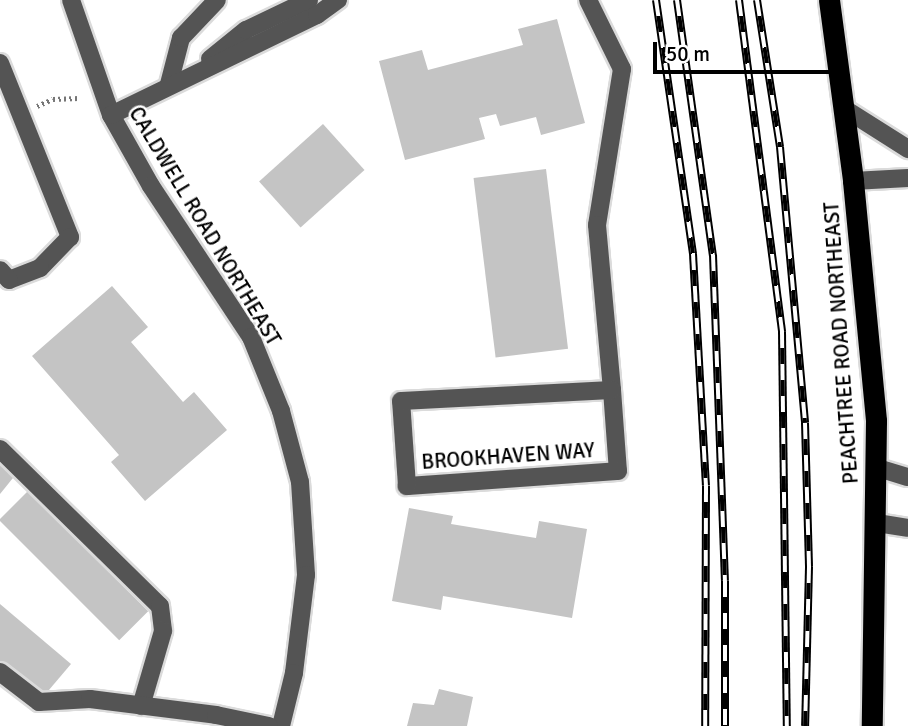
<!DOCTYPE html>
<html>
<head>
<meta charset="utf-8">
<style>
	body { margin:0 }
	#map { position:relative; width:908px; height:726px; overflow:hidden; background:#fff; font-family:Signika,sans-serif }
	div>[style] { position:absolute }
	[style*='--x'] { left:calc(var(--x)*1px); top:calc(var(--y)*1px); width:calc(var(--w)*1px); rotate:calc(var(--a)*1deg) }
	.building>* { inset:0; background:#c4c4c4; transform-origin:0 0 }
	.path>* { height:4.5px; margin-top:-2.25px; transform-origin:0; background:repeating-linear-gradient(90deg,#767676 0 2px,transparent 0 5.5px) }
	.roads { filter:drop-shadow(2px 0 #dbdbdb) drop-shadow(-2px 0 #dbdbdb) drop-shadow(0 2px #dbdbdb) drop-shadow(0 -2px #dbdbdb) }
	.minor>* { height:18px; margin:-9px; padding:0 9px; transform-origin:9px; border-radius:9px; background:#545454 }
	.highway>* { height:21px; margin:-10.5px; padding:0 10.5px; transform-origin:10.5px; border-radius:10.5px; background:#000 }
	.rail>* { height:8px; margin-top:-4px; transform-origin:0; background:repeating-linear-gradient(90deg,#fff 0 16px,#000 0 32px); box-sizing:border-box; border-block:2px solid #000 }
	span { translate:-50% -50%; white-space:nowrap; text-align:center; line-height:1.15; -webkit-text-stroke:5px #fff; paint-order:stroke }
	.street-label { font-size:21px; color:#000 }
	.scale { position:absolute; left:653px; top:42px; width:187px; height:32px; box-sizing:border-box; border:4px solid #000; border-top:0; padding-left:9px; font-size:21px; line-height:24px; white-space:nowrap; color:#000; -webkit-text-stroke:5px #fff; paint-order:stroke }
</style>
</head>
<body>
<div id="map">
	<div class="building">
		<div style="clip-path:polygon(557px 19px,585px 123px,541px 135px,536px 117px,500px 126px,496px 114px,479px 118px,485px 139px,405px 160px,379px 61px,422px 50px,428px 70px,523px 45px,518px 29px)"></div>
		<div style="left:323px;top:124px;width:62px;height:86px;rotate:48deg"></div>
		<div style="left:546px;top:169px;width:181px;height:73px;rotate:83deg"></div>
		<div style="clip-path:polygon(112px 286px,148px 327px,131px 342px,183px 402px,194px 392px,227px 430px,145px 501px,111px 462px,119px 455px,32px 356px)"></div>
		<div style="clip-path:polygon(0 459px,17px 473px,0 494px)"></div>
		<div style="left:28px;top:491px;width:170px;height:41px;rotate:45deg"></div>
		<div style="clip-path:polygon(409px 508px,453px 516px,451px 524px,536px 538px,539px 521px,587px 529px,572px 618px,443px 596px,441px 610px,392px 601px)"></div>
		<div style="clip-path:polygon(0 604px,71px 664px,43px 697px,0 661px)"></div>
		<div style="clip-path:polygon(439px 689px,473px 697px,467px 726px,407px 726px,413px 703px,434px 705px)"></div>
	</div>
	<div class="path">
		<div style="--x:37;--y:106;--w:17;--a:-24"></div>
		<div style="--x:53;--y:99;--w:26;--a:-2"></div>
	</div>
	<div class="roads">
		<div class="minor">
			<div style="--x:71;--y:0;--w:122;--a:70.8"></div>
			<div style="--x:111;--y:115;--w:81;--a:60.6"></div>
			<div style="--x:151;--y:186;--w:181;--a:56.5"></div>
			<div style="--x:251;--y:337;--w:80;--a:67.9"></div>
			<div style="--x:281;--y:411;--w:73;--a:75"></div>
			<div style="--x:300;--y:482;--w:93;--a:86.3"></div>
			<div style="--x:306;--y:575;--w:99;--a:97"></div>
			<div style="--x:294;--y:673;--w:55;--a:103.8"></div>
			<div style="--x:588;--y:0;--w:77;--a:63.8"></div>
			<div style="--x:622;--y:69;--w:158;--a:99.1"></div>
			<div style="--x:597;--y:225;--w:166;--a:84.8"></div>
			<div style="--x:612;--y:390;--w:81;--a:85.8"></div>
			<div style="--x:618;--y:471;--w:212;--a:175.9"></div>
			<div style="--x:407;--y:486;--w:85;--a:-94"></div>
			<div style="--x:401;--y:401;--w:211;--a:-3"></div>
			<div style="--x:210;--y:59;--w:46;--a:-38.9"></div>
			<div style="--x:246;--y:30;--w:70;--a:-25.5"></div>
			<div style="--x:0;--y:63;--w:188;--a:68.1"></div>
			<div style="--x:70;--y:237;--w:43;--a:134.1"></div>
			<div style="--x:40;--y:268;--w:33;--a:159"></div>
			<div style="--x:9;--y:280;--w:13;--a:-132"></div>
			<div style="--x:169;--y:84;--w:48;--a:-75.4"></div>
			<div style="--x:181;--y:38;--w:52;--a:-46.5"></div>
			<div style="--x:845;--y:109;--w:75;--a:32.4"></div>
			<div style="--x:111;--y:115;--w:229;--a:-25.9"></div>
			<div style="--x:317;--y:15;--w:26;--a:-36"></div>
			<div style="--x:853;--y:181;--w:55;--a:-3.1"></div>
			<div style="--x:0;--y:449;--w:224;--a:44.5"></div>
			<div style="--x:160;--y:606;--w:25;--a:83"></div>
			<div style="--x:163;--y:631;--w:78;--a:106.3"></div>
			<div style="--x:878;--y:468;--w:31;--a:17"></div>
			<div style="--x:877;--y:523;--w:31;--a:9"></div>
			<div style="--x:0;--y:672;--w:49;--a:37.6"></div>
			<div style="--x:39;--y:702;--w:51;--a:-3.4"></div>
			<div style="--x:90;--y:699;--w:127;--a:7.2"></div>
			<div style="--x:216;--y:715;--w:54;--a:11.7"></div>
		</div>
		<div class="highway">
			<div style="--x:829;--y:0;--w:183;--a:82.4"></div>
			<div style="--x:853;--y:181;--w:241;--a:84.5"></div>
			<div style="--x:876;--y:421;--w:305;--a:90.8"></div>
		</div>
	</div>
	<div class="rail">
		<div style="--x:656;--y:0;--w:257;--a:81.7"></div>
		<div style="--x:693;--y:254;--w:232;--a:86.8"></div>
		<div style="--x:706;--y:486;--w:240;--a:90.2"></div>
		<div style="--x:677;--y:0;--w:258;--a:82"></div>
		<div style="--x:713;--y:255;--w:326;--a:87.9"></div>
		<div style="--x:725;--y:581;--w:145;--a:90"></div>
		<div style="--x:739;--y:0;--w:335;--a:82.6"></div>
		<div style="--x:782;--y:332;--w:394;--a:89.3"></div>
		<div style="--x:757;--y:0;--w:149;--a:81.1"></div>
		<div style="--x:780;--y:147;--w:277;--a:84.8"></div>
		<div style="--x:805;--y:423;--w:144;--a:88.4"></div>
		<div style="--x:809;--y:567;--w:159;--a:91.4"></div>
	</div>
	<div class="street-label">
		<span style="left:205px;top:226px;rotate:59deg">CALDWELL ROAD NORTHEAST</span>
		<span style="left:841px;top:343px;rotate:-94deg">PEACHTREE ROAD NORTHEAST</span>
		<span style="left:508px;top:456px;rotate:-4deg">BROOKHAVEN WAY</span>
	</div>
	<div class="scale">50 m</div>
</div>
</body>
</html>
